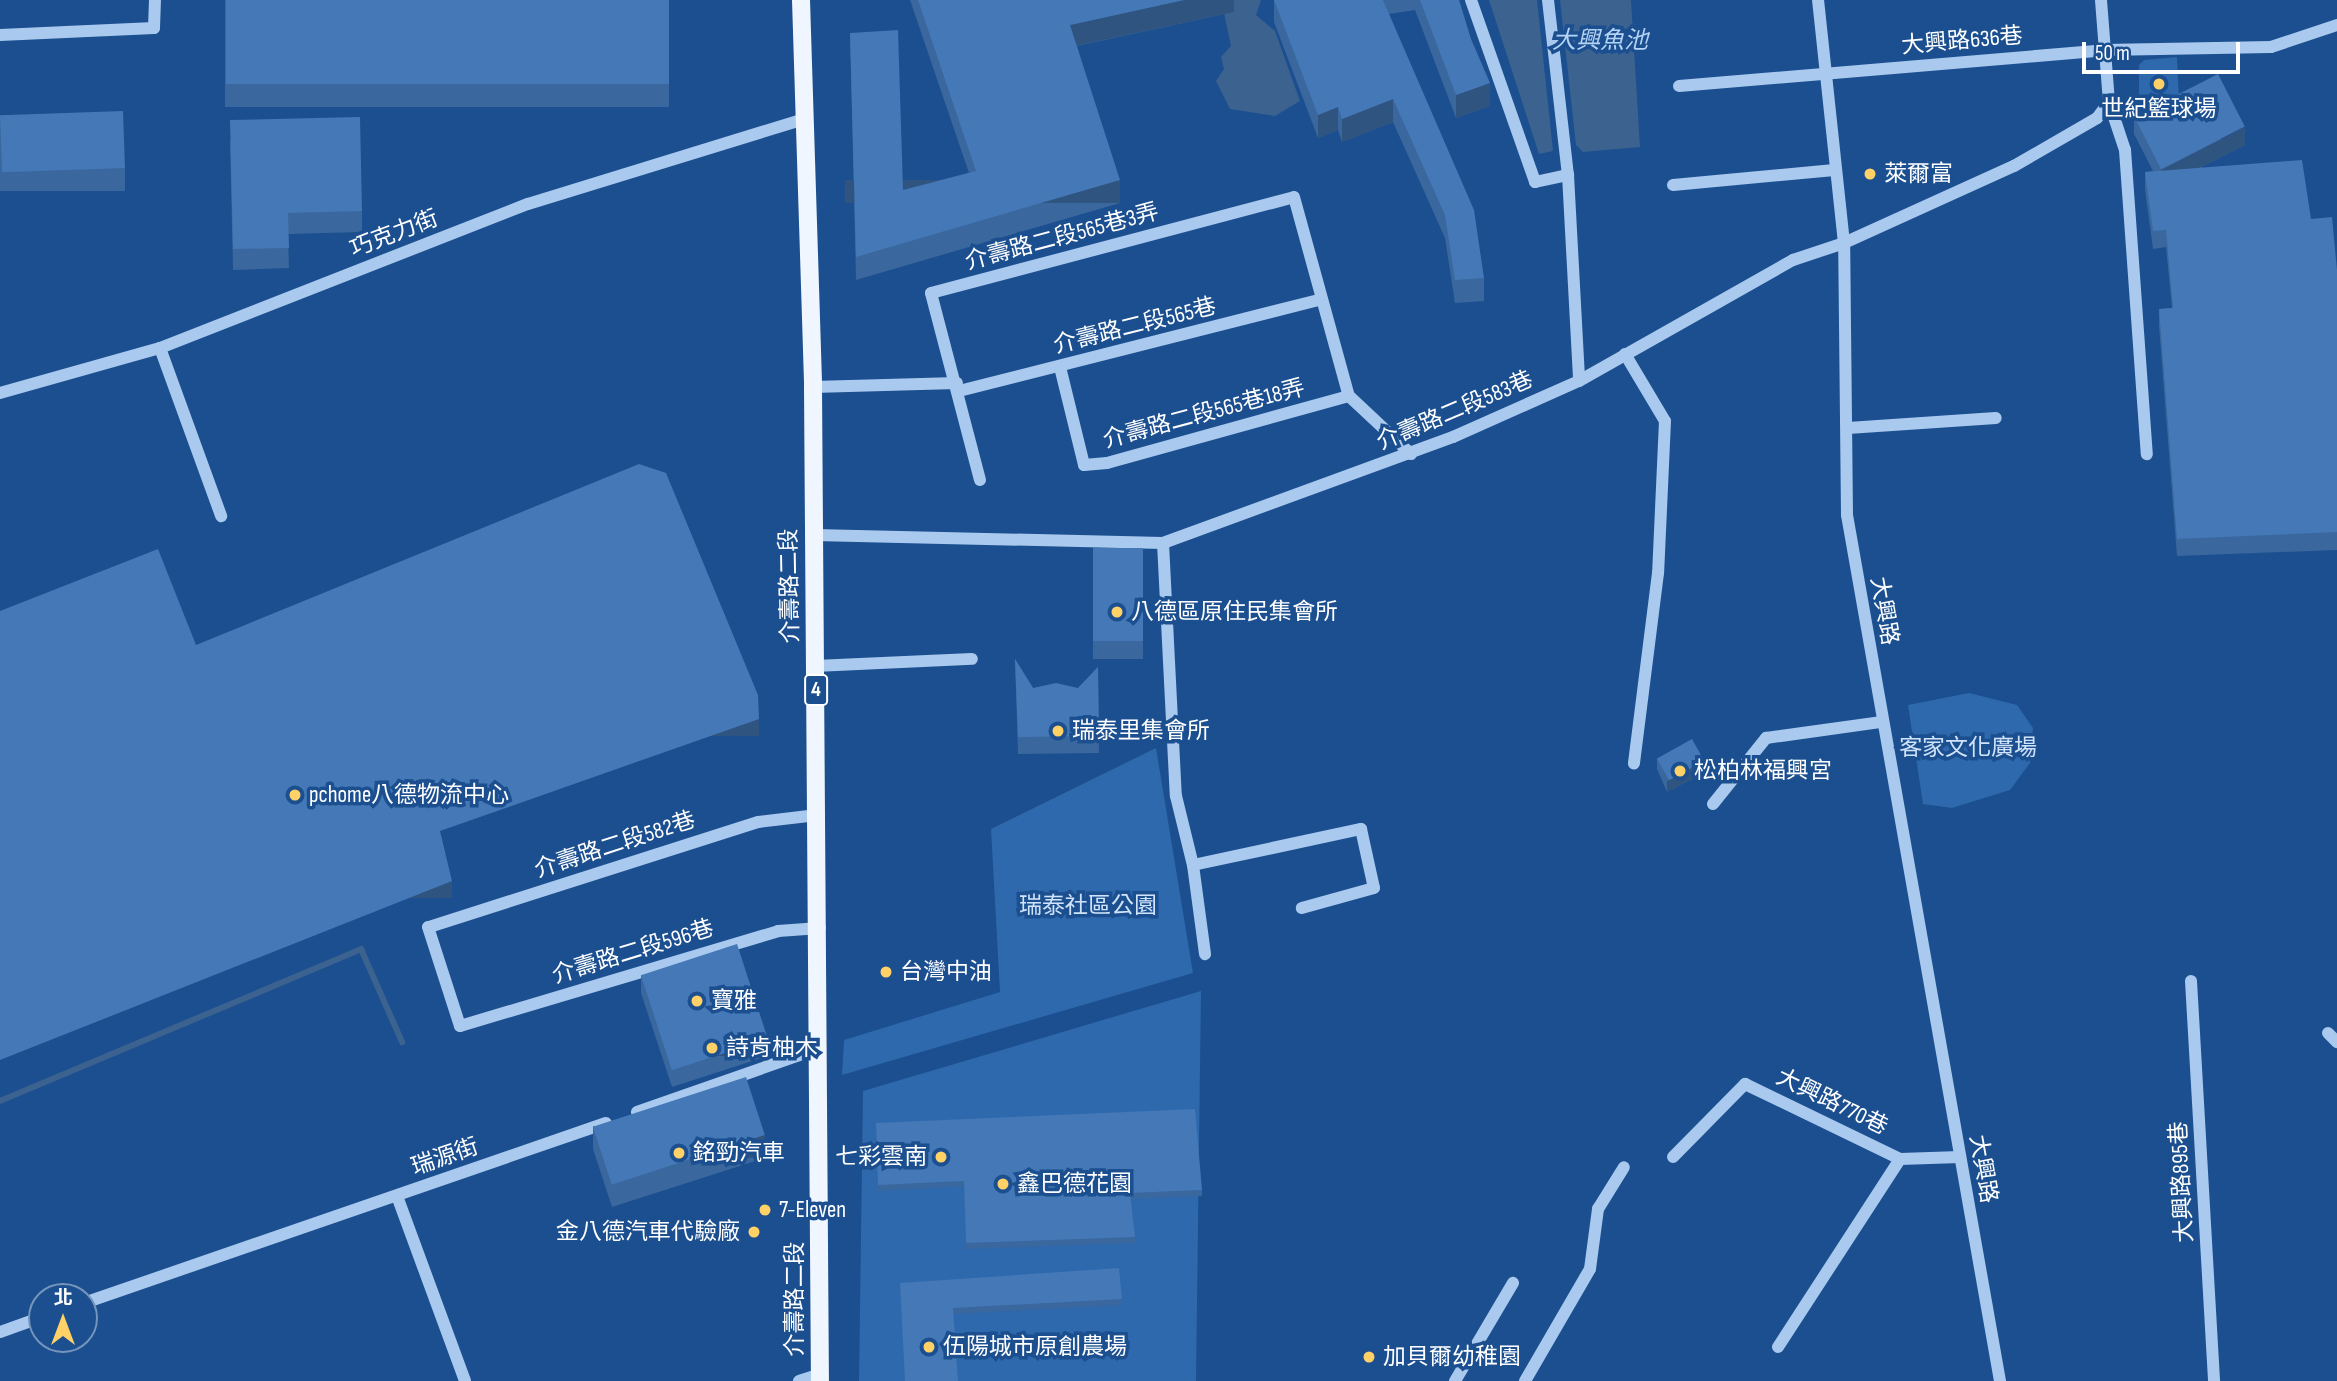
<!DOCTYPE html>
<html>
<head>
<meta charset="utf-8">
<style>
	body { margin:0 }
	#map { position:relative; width:2337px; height:1381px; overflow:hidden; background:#1b4f8f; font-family:"Sofia Sans Condensed","Noto Sans TC",sans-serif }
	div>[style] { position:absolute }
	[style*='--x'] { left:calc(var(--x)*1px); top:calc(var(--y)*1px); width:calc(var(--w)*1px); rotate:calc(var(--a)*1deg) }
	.green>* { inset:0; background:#2e69ad }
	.water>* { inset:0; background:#3c6290 }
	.stream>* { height:6px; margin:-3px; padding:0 3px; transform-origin:3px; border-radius:3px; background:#3c6290 }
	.minor>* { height:12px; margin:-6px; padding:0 6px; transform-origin:6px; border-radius:6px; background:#a9c9ee }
	.major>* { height:18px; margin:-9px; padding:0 9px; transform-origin:9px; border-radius:9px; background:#f0f6ff }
	.wall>* { inset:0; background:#3a679d; transform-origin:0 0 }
	.shaded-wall>* { inset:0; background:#305480; transform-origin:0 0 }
	.building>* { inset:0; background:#4478b7; transform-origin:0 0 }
	.dots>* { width:19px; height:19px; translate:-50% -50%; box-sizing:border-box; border:4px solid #1b4f8f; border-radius:50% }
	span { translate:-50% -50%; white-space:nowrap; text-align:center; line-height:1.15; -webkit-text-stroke:7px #1b4f8f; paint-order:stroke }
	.shield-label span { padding:2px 5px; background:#1b4f8f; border:2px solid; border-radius:5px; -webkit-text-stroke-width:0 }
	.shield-label { font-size:21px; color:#fff; font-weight:700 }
	.street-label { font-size:23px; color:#fff }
	.poi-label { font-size:23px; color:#fff }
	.left { translate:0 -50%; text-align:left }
	.right { translate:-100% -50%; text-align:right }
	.park-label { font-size:23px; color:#cfe3fa }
	.water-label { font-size:24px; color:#b5d3f5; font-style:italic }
	.north { position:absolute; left:28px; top:1283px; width:70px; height:70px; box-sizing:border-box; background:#1b4f8f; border:2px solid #7695bc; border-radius:50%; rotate:0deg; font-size:19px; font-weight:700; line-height:28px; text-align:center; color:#fff }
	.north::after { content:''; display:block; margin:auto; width:24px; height:32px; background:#ffd166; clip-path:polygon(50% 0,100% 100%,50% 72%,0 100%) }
	.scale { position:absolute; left:2082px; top:42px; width:158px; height:32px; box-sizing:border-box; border:4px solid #fff; border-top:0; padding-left:9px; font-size:21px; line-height:24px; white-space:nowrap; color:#fff; -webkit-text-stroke:5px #1b4f8f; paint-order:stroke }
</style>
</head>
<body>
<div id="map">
	<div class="green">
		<div style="clip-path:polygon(2177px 57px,2179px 102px,2139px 104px,2139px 65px,2144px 60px)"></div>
		<div style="clip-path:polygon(1969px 693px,2017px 705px,2033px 728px,2030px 763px,2010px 790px,1952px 808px,1923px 804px,1908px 705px)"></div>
		<div style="clip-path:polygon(1156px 748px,1193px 973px,842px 1075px,844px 1040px,1000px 992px,991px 829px)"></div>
		<div style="clip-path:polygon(1201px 991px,1196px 1381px,859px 1381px,863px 1091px)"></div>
	</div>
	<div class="water">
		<div style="clip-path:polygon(1228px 0,1261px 0,1256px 15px,1275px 31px,1300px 101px,1275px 116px,1230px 109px,1216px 81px,1224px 69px,1221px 57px,1231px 46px,1224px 13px)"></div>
		<div style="clip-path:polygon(1489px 0,1537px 0,1553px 151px,1539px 154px)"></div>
		<div style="clip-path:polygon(1560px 0,1631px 0,1640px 147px,1583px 152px,1576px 145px)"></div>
	</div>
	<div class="stream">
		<div style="--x:0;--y:1101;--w:392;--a:-22.8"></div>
		<div style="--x:361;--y:949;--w:102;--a:66.2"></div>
	</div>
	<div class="minor">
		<div style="--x:1471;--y:0;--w:193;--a:70.6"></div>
		<div style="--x:1535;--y:182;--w:34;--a:-12"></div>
		<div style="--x:1548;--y:0;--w:176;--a:83.5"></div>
		<div style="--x:1568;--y:175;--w:206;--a:86.9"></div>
		<div style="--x:0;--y:35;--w:154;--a:-2.6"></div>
		<div style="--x:154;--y:28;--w:28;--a:-88"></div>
		<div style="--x:1679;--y:86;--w:427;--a:-4.8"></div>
		<div style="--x:2104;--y:50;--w:167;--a:-1"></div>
		<div style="--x:2271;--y:47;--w:70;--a:-18.4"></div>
		<div style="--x:2109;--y:102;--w:51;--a:71.6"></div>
		<div style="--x:2125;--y:150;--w:305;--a:85.9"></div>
		<div style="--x:1673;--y:185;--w:162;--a:-5.3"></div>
		<div style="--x:160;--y:348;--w:179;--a:70"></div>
		<div style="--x:1625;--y:354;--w:78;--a:59.2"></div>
		<div style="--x:1665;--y:421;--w:152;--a:92.6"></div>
		<div style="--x:1658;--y:573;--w:192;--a:97.2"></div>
		<div style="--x:1060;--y:367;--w:101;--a:76.2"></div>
		<div style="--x:1084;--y:465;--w:23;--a:-5"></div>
		<div style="--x:1107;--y:463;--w:251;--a:-15.5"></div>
		<div style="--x:813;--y:387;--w:144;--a:-1.6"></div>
		<div style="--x:959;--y:391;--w:374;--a:-14.2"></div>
		<div style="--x:0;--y:393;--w:166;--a:-15.7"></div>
		<div style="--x:160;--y:348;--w:395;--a:-21.4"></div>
		<div style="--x:528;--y:204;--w:290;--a:-17.1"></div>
		<div style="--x:1349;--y:396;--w:85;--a:43.1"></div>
		<div style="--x:1848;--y:428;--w:148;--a:-3.9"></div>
		<div style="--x:980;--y:480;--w:193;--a:-104.7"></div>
		<div style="--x:931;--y:293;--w:375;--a:-14.8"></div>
		<div style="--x:1294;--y:197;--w:206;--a:74.6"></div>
		<div style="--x:814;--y:535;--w:349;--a:1.3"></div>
		<div style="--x:1163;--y:543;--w:309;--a:-20.1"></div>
		<div style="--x:1453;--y:437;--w:138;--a:-24"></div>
		<div style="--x:1579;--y:381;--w:246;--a:-29.5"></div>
		<div style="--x:1793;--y:260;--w:54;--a:-18.4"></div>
		<div style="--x:1844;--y:243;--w:244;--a:-96.1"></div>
		<div style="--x:1163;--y:543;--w:253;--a:87.1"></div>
		<div style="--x:1176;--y:796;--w:71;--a:76.2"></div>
		<div style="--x:1193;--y:865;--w:90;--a:82.3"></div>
		<div style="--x:815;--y:666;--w:157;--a:-2.6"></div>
		<div style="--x:1713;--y:804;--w:85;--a:-51.2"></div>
		<div style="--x:1766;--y:738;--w:117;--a:-7.9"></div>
		<div style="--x:817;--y:815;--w:59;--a:173.2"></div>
		<div style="--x:758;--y:822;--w:346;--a:162.3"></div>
		<div style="--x:428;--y:927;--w:104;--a:72.1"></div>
		<div style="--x:460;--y:1026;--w:332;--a:-16.6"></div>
		<div style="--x:778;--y:931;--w:42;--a:-4.1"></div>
		<div style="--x:1193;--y:865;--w:172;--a:-12.1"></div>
		<div style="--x:1361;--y:829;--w:60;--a:77.6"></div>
		<div style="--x:1374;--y:888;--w:75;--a:164.5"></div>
		<div style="--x:2191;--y:981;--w:401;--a:86.7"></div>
		<div style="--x:2328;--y:1033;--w:13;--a:45"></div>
		<div style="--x:637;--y:1112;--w:194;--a:-19.3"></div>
		<div style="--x:1673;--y:1157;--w:103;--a:-45.4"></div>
		<div style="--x:1745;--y:1084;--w:172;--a:25.8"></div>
		<div style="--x:1900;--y:1159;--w:60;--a:-1.9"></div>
		<div style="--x:397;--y:1196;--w:197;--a:69.8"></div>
		<div style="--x:84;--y:1303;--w:552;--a:-19.03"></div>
		<div style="--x:0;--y:1332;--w:45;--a:-19.7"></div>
		<div style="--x:1778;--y:1347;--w:224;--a:-57"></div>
		<div style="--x:799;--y:1381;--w:22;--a:-18"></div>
		<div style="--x:1455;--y:1381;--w:114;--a:-59.4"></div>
		<div style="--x:1525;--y:1381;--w:129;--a:-59.9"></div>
		<div style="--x:1590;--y:1269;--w:61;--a:-82.4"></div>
		<div style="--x:1598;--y:1209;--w:49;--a:-58.2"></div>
		<div style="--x:2000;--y:1381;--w:879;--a:-100.02"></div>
		<div style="--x:1847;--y:515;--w:272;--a:-90.6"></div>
		<div style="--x:1844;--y:243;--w:187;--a:-24.4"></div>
		<div style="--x:2014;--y:166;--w:96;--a:-30"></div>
		<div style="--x:2097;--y:118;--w:20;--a:-53"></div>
		<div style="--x:2109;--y:102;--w:102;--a:-94.5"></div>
	</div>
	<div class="major">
		<div style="--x:801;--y:0;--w:387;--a:88.2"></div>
		<div style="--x:813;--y:387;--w:994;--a:89.6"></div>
	</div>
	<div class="wall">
		<div style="left:225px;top:0;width:444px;height:107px"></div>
		<div style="clip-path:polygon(910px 0,1234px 0,1234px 12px,1077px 46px,1120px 203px,856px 280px,850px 33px,903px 190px,969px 173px)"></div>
		<div style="clip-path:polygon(1274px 0,1459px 0,1490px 106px,1456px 118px,1415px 10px,1389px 14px,1484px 278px,1484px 301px,1455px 303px,1445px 238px,1393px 122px,1342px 142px,1338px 130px,1318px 138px,1274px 22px)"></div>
		<div style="clip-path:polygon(0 115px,125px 168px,125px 191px,0 191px)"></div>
		<div style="clip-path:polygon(2134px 117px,2245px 145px,2201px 167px,2311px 219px,2337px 270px,2337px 550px,2177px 556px,2159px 326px,2159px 309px,2172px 308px,2166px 247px,2153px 249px,2145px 189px,2145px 172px,2153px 171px,2134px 134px)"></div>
		<div style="clip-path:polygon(230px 141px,362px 211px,362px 232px,288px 234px,289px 268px,233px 270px)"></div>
		<div style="left:1093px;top:548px;width:50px;height:111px"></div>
		<div style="clip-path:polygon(1015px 659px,1033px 688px,1078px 688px,1098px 667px,1099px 753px,1018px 754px)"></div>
		<div style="clip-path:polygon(1657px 758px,1704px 773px,1667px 792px,1657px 769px)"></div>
		<div style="clip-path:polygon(641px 975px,768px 1056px,672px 1087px,641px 993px)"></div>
		<div style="clip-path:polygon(876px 1123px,1202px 1190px,1202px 1196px,1131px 1199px,1135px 1243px,966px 1249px,964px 1186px,878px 1191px)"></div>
		<div style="clip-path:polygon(593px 1126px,765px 1158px,612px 1207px,593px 1149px)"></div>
		<div style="clip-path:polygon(900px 1283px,1122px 1299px,1122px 1305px,953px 1314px)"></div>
	</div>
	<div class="shaded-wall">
		<div style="clip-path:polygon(1184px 0,1234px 0,1234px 12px,1070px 47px,1070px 25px)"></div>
		<div style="clip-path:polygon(1490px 83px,1490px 106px,1456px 118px,1456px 95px)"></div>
		<div style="clip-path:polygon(1393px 99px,1393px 122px,1342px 142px,1342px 119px)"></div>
		<div style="clip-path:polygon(1338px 107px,1338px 130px,1318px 138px,1318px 115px)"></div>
		<div style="clip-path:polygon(2245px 127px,2245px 145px,2161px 187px,2161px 170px)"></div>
		<div style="left:1120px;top:180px;width:23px;height:275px;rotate:90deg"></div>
		<div style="left:759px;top:719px;width:17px;height:338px;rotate:90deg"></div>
		<div style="clip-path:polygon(1704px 761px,1704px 773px,1667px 792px,1667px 781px)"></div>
		<div style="left:452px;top:881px;width:17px;height:486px;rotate:90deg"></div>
		<div style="left:768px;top:1039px;width:17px;height:101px;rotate:90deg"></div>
		<div style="left:765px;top:1135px;width:23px;height:161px;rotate:90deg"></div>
	</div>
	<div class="building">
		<div style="left:226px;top:0;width:443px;height:84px"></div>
		<div style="clip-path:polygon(918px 0,1184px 0,1070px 25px,1120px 180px,856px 257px,850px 33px,898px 30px,903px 190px,976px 171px)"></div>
		<div style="clip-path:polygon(1274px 0,1383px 0,1474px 210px,1484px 278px,1455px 280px,1445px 215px,1393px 99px,1342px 119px,1338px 107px,1318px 115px)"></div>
		<div style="clip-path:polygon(1420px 0,1459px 0,1471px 39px,1490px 83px,1456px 95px)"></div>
		<div style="left:2218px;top:74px;width:59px;height:94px;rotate:63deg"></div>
		<div style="left:123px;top:111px;width:57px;height:123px;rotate:88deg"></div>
		<div style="clip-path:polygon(360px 117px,362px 211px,288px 213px,289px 248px,233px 249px,230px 120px)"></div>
		<div style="clip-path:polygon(2302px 160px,2311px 219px,2332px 217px,2337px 270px,2337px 532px,2177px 539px,2159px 309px,2173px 308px,2166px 230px,2153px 231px,2145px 172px)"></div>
		<div style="clip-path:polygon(639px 464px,666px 473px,758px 695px,759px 719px,440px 831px,452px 881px,0 1060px,0 611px,158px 549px,196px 645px)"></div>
		<div style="left:1093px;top:548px;width:50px;height:93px"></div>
		<div style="clip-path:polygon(1015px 659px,1033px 688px,1056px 683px,1078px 688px,1098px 667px,1099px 736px,1018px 737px)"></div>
		<div style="left:1692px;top:739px;width:25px;height:40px;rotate:61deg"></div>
		<div style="left:737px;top:944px;width:100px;height:101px;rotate:72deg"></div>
		<div style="left:746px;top:1077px;width:61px;height:161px;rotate:72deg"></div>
		<div style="clip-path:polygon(1195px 1109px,1202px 1190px,1130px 1193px,1135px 1237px,966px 1243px,964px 1181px,878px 1185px,876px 1123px)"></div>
		<div style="clip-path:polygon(1119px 1268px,1122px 1299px,953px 1308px,958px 1381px,905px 1381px,900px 1283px)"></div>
	</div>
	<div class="dots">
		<div style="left:2159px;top:84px;background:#ffd166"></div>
		<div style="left:1870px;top:174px;background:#ffd166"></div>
		<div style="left:1117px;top:612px;background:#ffd166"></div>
		<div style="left:1058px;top:731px;background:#ffd166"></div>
		<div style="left:1680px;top:771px;background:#ffd166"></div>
		<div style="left:295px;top:795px;background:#ffd166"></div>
		<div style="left:886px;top:972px;background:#ffd166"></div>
		<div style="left:697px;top:1001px;background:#ffd166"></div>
		<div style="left:712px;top:1048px;background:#ffd166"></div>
		<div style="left:679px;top:1153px;background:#ffd166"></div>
		<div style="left:941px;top:1157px;background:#ffd166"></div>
		<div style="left:1003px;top:1184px;background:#ffd166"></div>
		<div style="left:765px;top:1210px;background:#ffd166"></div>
		<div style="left:754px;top:1232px;background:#ffd166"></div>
		<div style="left:929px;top:1347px;background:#ffd166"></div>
		<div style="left:1369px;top:1357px;background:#ffd166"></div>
	</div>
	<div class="shield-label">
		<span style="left:816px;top:690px">4</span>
	</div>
	<div class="street-label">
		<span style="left:1962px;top:41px;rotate:-5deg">大興路636巷</span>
		<span style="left:394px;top:234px;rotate:-21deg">巧克力街</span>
		<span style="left:1062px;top:237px;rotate:-15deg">介壽路二段565巷3弄</span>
		<span style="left:1135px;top:326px;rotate:-14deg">介壽路二段565巷</span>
		<span style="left:1455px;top:411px;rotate:-23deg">介壽路二段583巷</span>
		<span style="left:1204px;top:414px;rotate:-15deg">介壽路二段565巷18弄</span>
		<span style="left:790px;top:586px;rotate:-91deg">介壽路二段</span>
		<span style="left:1884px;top:611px;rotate:80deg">大興路</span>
		<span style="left:615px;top:845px;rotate:-18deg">介壽路二段582巷</span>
		<span style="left:633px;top:952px;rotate:-17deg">介壽路二段596巷</span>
		<span style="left:1832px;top:1102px;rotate:26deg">大興路770巷</span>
		<span style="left:445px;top:1157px;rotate:-19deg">瑞源街</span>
		<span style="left:1983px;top:1169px;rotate:80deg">大興路</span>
		<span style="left:2182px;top:1182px;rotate:-93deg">大興路895巷</span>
		<span style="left:795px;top:1299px;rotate:-90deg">介壽路二段</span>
	</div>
	<div class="poi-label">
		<span style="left:2159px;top:109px">世紀籃球場</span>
		<span class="left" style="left:1884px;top:174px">萊爾富</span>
		<span class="left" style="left:1131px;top:612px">八德區原住民集會所</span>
		<span class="left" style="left:1072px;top:731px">瑞泰里集會所</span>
		<span class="left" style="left:1694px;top:771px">松柏林福興宮</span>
		<span class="left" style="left:309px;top:795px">pchome八德物流中心</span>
		<span class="left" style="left:900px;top:972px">台灣中油</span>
		<span class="left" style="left:711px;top:1001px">寶雅</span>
		<span class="left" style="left:726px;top:1048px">詩肯柚木</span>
		<span class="left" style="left:693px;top:1153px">銘勁汽車</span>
		<span class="right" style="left:927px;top:1157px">七彩雲南</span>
		<span class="left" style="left:1017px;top:1184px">鑫巴德花園</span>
		<span class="left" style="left:779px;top:1210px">7-Eleven</span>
		<span class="right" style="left:740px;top:1232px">金八德汽車代驗廠</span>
		<span class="left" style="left:943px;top:1347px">伍陽城市原創農場</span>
		<span class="left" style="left:1383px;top:1357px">加貝爾幼稚園</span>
	</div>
	<div class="park-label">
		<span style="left:1968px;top:748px">客家文化廣場</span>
		<span style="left:1088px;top:906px">瑞泰社區公園</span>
	</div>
	<div class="water-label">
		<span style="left:1600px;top:41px">大興魚池</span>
	</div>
	<div class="north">北</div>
	<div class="scale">50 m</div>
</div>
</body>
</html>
